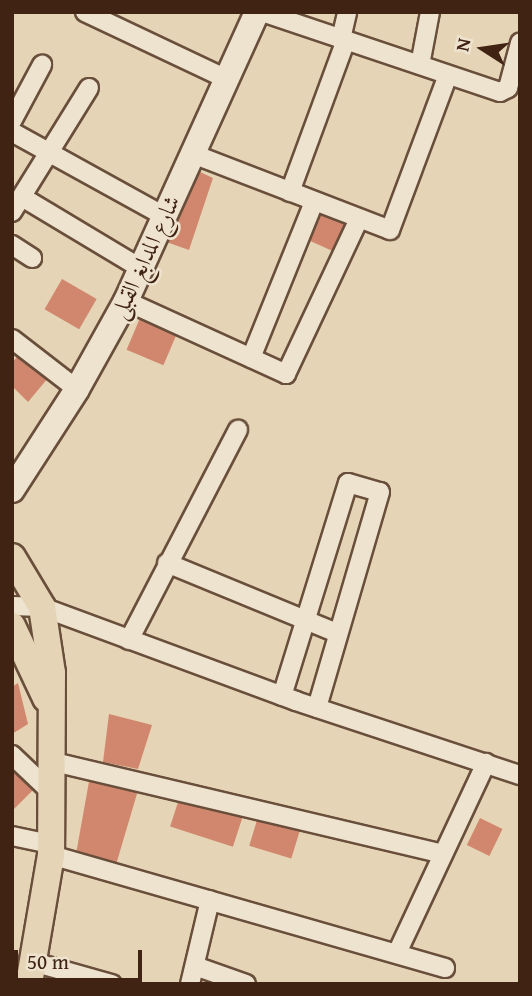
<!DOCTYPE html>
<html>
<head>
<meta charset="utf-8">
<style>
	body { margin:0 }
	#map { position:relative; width:532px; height:996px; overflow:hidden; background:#e5d4b5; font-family:"Gentium Book Plus",Amiri,serif }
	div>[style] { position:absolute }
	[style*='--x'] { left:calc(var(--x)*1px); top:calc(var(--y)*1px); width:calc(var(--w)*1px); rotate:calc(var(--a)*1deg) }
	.building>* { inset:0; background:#d1876d; transform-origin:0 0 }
	.roads { filter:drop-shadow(2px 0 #694f3b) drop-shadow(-2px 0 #694f3b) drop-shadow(0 2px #694f3b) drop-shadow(0 -2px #694f3b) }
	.street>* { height:18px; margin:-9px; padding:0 9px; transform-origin:9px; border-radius:9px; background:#eee3cf }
	.secondary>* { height:24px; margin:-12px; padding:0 12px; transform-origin:12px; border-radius:12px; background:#eee3cf }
	.primary>* { height:26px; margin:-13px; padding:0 13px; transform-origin:13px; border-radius:13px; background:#e5d4b5 }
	span { translate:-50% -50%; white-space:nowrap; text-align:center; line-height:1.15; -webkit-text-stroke:5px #eee3cf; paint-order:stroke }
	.street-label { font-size:23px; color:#402312 }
	.frame { position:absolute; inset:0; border:14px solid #402312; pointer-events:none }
	.north { position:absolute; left:448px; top:14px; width:70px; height:70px; -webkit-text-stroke:5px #eee3cf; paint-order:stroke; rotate:282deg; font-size:19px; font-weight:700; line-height:28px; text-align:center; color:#402312 }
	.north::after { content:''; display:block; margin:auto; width:24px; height:32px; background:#402312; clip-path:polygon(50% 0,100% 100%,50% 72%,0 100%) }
	.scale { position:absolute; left:14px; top:950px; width:128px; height:32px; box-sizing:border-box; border:4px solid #402312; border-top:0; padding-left:9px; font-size:21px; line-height:24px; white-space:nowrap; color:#402312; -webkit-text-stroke:5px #eee3cf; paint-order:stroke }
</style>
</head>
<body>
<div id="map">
	<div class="building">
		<div style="clip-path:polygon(187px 166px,213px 178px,189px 250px,158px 239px)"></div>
		<div style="clip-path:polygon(317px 214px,349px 225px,337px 253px,308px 240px)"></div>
		<div style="left:62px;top:279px;width:40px;height:35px;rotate:30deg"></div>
		<div style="left:143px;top:311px;width:40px;height:42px;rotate:23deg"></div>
		<div style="clip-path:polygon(22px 351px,48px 378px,28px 402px,12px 386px,12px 363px)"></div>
		<div style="clip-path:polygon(18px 683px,28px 724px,12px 734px,12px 687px)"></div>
		<div style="clip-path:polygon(109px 714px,152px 725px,138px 769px,103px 762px)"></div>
		<div style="clip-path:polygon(12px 770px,34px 789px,12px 811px)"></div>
		<div style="clip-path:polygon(90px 776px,139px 787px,115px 868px,76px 854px)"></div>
		<div style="left:180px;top:796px;width:66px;height:32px;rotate:18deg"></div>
		<div style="left:258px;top:817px;width:44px;height:30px;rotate:17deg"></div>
		<div style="left:480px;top:818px;width:25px;height:30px;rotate:26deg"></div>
	</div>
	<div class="roads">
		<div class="street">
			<div style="--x:85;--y:12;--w:157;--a:25.3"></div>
			<div style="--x:262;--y:12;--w:251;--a:18.6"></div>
			<div style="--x:500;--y:92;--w:9;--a:-27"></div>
			<div style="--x:508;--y:88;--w:47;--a:-75.1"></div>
			<div style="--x:341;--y:39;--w:28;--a:-77"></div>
			<div style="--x:420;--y:65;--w:54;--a:-79.3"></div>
			<div style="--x:12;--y:121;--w:64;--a:-61.8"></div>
			<div style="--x:12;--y:132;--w:174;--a:28.9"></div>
			<div style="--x:193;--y:154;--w:211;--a:21.1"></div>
			<div style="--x:390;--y:230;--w:165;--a:-69.5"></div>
			<div style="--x:290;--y:192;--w:162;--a:-69.8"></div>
			<div style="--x:22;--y:197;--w:138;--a:31"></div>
			<div style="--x:12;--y:212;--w:146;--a:-58.2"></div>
			<div style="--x:12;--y:245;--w:24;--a:33"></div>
			<div style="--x:126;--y:301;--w:176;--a:24.5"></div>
			<div style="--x:286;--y:374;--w:171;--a:-64.8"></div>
			<div style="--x:12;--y:339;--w:82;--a:37.6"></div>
			<div style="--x:251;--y:358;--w:168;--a:-68"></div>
			<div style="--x:167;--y:563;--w:184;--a:22.4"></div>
			<div style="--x:12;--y:606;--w:30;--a:2"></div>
			<div style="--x:42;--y:607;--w:271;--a:20.3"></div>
			<div style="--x:296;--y:701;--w:236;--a:18.3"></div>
			<div style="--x:129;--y:640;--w:237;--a:-62.6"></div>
			<div style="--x:282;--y:696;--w:223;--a:-72.8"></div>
			<div style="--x:348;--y:483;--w:33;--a:16"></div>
			<div style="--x:380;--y:492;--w:225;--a:106.3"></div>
			<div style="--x:12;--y:755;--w:58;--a:43.6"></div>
			<div style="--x:54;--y:762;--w:400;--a:13.3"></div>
			<div style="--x:12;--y:836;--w:40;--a:12"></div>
			<div style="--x:51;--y:855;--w:410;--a:16"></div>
			<div style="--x:397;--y:953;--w:210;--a:-64.9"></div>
			<div style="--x:33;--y:962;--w:82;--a:15.6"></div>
			<div style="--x:195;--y:966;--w:54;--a:19.4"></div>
			<div style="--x:190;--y:984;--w:86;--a:-76.6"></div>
		</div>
		<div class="secondary">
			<div style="--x:12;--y:490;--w:120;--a:-57.2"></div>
			<div style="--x:77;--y:389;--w:101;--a:-60.9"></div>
			<div style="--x:126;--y:301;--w:317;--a:-65.6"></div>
		</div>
		<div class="primary">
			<div style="--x:12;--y:557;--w:58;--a:59"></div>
			<div style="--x:42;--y:607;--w:67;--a:81.4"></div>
			<div style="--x:52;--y:673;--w:182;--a:90.3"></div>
			<div style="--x:51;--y:855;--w:131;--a:99.7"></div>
			<div style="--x:12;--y:626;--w:80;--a:64.7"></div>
		</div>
	</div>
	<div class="street-label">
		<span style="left:145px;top:257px;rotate:-65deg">شارع المدابغ القبلى</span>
	</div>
	<div class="frame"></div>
	<div class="north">N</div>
	<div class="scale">50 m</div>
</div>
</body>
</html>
